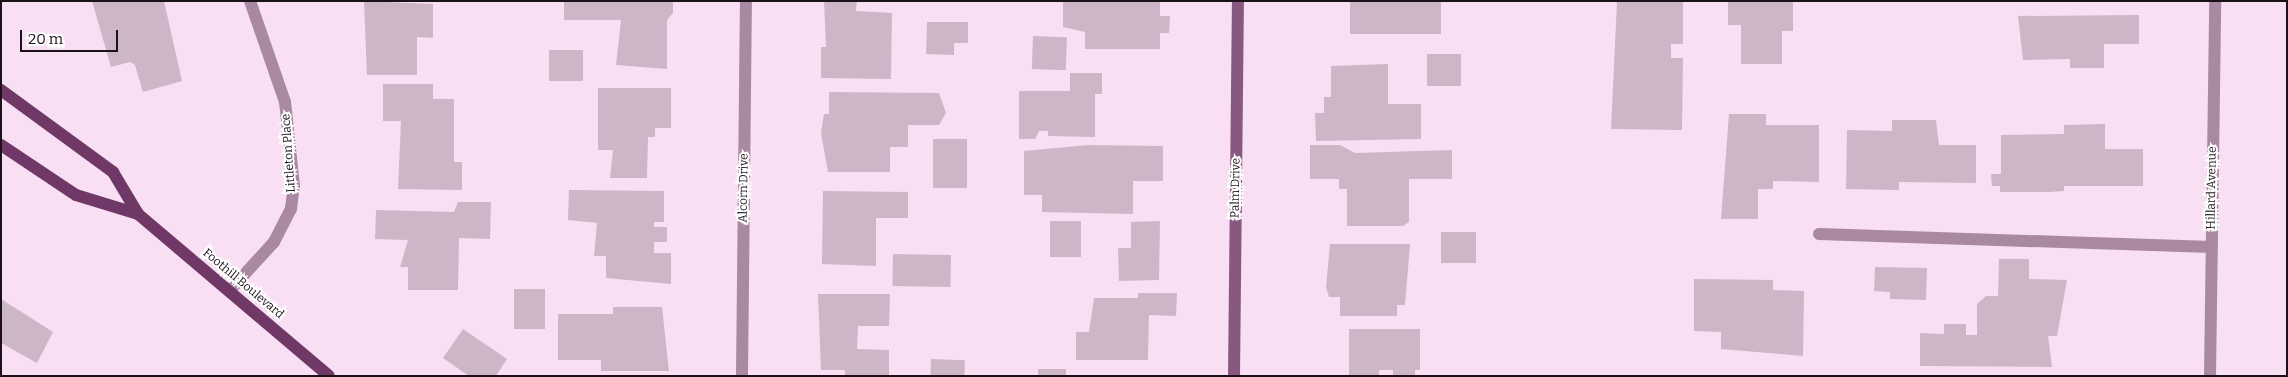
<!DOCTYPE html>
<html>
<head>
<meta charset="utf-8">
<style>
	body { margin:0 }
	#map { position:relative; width:2288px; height:377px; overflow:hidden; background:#f8dff3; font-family:Bitter,serif }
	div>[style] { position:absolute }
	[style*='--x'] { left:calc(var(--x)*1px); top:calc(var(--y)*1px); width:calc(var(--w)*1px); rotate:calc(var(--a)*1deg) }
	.building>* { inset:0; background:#ceb6c9; transform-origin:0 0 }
	.lane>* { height:12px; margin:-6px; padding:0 6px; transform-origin:6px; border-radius:6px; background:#a988a2 }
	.street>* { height:12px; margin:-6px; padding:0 6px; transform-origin:6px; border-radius:6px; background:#a988a2 }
	.secondary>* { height:12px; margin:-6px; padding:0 6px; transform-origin:6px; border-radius:6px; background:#885980 }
	.primary>* { height:12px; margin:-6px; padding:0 6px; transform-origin:6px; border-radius:6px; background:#703867 }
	span { translate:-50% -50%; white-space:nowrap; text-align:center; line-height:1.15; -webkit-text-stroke:4px #fff; paint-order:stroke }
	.street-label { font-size:12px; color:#1b1219 }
	.frame { position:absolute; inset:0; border:2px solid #1b1219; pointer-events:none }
	.scale { position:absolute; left:20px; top:30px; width:98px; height:22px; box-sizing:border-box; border:2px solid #1b1219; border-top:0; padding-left:6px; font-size:15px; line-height:18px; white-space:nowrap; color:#1b1219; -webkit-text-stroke:4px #fff; paint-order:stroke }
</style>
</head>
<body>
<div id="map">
	<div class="building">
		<div style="clip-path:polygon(92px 1px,164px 1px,182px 81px,143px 92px,135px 65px,130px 62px,111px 67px)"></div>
		<div style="clip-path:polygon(364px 1px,433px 4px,433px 38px,417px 37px,417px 75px,367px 75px)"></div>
		<div style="clip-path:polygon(564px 1px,673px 1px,673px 13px,667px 20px,667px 69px,616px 65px,621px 20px,564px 20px)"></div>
		<div style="clip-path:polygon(824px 1px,857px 1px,856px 11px,892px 13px,891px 79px,821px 78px,821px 47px,826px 47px)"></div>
		<div style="clip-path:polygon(1063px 1px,1160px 1px,1160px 16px,1170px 16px,1169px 33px,1160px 33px,1160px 49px,1085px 49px,1085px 32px,1063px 27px)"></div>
		<div style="left:1350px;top:1px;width:91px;height:33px"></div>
		<div style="clip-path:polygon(1617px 1px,1683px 1px,1683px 44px,1671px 44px,1671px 58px,1683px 58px,1682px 130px,1611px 129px)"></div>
		<div style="clip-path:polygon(1728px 1px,1793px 1px,1793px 31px,1782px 31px,1782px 64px,1741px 64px,1741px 25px,1728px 25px)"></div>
		<div style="clip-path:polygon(2139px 15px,2139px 44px,2104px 44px,2104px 68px,2070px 68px,2070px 59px,2023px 60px,2018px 16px)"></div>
		<div style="clip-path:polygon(927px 22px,968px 22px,968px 43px,954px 43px,954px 55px,926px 54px)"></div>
		<div style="left:1033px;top:36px;width:34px;height:33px;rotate:2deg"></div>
		<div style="left:549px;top:50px;width:34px;height:31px"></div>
		<div style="left:1427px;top:54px;width:34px;height:32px"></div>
		<div style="clip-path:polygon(1388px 64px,1388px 104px,1421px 104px,1421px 139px,1316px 141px,1315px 113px,1324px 113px,1324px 97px,1331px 97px,1331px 66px)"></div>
		<div style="clip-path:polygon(1070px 73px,1102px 73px,1102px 94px,1095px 94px,1095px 137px,1048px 136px,1048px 131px,1039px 131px,1035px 139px,1019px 139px,1019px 91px,1070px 91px)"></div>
		<div style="clip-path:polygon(383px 84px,433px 84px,433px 99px,454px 99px,454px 162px,462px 162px,462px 190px,398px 189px,401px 121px,383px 121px)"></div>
		<div style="clip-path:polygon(598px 88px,671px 88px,671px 128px,655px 128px,655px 137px,648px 137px,647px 178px,610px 178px,613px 150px,598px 150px)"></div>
		<div style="clip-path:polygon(829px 92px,939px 93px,946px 113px,939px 125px,908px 125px,908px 147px,890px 147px,890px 172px,828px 172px,821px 133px,824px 114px,829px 114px)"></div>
		<div style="clip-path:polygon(1729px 114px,1766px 114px,1766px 125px,1819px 125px,1819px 182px,1773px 181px,1773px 189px,1758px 189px,1758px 219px,1721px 219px)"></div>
		<div style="clip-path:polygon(1892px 120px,1936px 120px,1939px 145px,1976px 145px,1976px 183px,1899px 182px,1899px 190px,1846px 189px,1847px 130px,1892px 131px)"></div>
		<div style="clip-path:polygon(2105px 124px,2105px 149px,2143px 149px,2143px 186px,2064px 186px,2064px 191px,2050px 192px,2000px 192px,2000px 186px,1992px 186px,1991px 174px,2001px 174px,2001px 135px,2064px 134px,2064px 125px)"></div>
		<div style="left:933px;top:139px;width:34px;height:49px"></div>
		<div style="clip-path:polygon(1088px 145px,1163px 146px,1163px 181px,1133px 181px,1133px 214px,1042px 212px,1042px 195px,1024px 195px,1024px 151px)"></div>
		<div style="clip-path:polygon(1310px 145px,1340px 145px,1355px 153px,1452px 150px,1452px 179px,1409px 179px,1409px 222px,1403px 226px,1347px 226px,1347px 189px,1339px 189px,1339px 179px,1310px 179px)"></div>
		<div style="clip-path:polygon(569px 190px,664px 191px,664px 222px,654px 222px,654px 227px,667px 227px,667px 242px,654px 242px,654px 253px,671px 253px,671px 284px,606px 278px,606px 256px,594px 256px,597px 223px,568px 220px)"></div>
		<div style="clip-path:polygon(823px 191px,908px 192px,908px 218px,876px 218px,876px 266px,822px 264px)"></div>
		<div style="clip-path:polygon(458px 202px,491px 202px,490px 239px,459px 238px,458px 290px,408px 290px,408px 267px,400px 267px,408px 240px,375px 239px,376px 210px,454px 212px)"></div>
		<div style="left:1050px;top:221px;width:31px;height:36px"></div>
		<div style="clip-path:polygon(1160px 221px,1159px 280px,1119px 281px,1118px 248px,1131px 248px,1131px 222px)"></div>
		<div style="left:1441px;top:232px;width:35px;height:31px"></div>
		<div style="clip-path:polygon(1330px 244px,1410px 244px,1405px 305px,1397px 305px,1397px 316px,1340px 316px,1340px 297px,1329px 297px,1326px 287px)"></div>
		<div style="left:893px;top:254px;width:58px;height:32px;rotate:1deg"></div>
		<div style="clip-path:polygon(1999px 259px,2029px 259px,2029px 279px,2067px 280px,2057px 336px,2048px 336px,2052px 367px,1920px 366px,1920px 333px,1944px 334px,1944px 324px,1966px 324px,1966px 335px,1977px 335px,1977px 304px,1986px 296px,1998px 296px)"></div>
		<div style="clip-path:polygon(1875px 267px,1927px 268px,1926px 300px,1890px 299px,1890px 292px,1874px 291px)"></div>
		<div style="clip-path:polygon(1694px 279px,1773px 280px,1773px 290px,1804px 291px,1803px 356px,1721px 349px,1721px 332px,1694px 331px)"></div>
		<div style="left:514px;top:289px;width:31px;height:40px"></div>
		<div style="clip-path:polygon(1138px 293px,1177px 293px,1176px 316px,1149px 315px,1148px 360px,1076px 360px,1076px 332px,1089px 332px,1094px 298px,1138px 298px)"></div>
		<div style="clip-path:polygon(818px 294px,890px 294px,889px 326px,858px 326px,857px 349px,889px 350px,889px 376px,845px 376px,845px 370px,821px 370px)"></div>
		<div style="clip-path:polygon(1px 299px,53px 332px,37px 363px,1px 343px)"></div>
		<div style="clip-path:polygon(613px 307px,662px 307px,669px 371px,601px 371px,601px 360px,558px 360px,558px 314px,613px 314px)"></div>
		<div style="clip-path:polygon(463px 329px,507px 359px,496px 376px,469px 376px,443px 358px)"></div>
		<div style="clip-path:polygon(1349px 329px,1420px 329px,1420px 370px,1415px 370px,1415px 376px,1393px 376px,1393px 370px,1379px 370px,1379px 376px,1349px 376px)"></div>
		<div style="left:931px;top:359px;width:34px;height:17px;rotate:2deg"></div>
		<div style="left:1038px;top:369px;width:28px;height:7px"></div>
	</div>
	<div class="lane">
		<div style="--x:1819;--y:234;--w:393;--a:1.9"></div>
	</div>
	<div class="street">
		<div style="--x:230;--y:290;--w:65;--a:-47.5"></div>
		<div style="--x:274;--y:242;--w:37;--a:-63"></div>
		<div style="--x:291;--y:209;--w:23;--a:-83"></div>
		<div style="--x:294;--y:186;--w:84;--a:-96.1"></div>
		<div style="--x:285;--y:102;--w:107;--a:-109.1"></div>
		<div style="--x:742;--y:376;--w:375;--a:-89.4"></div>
		<div style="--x:2210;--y:376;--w:375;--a:-89.2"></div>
	</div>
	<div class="secondary">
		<div style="--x:1234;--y:376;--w:375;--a:-89.4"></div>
	</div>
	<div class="primary">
		<div style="--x:1;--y:90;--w:139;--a:36.2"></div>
		<div style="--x:113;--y:172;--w:49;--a:59.2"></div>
		<div style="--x:138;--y:214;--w:250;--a:40.3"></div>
		<div style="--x:1;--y:145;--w:90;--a:33.7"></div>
		<div style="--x:76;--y:195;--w:65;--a:17"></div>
	</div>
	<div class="street-label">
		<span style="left:289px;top:153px;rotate:-94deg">Littleton Place</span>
		<span style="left:744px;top:188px;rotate:-89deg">Alcorn Drive</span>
		<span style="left:1236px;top:188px;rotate:-89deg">Palm Drive</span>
		<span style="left:2212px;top:188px;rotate:-89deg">Hillard Avenue</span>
		<span style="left:243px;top:284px;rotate:40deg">Foothill Boulevard</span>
	</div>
	<div class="frame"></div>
	<div class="scale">20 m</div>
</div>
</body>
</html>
